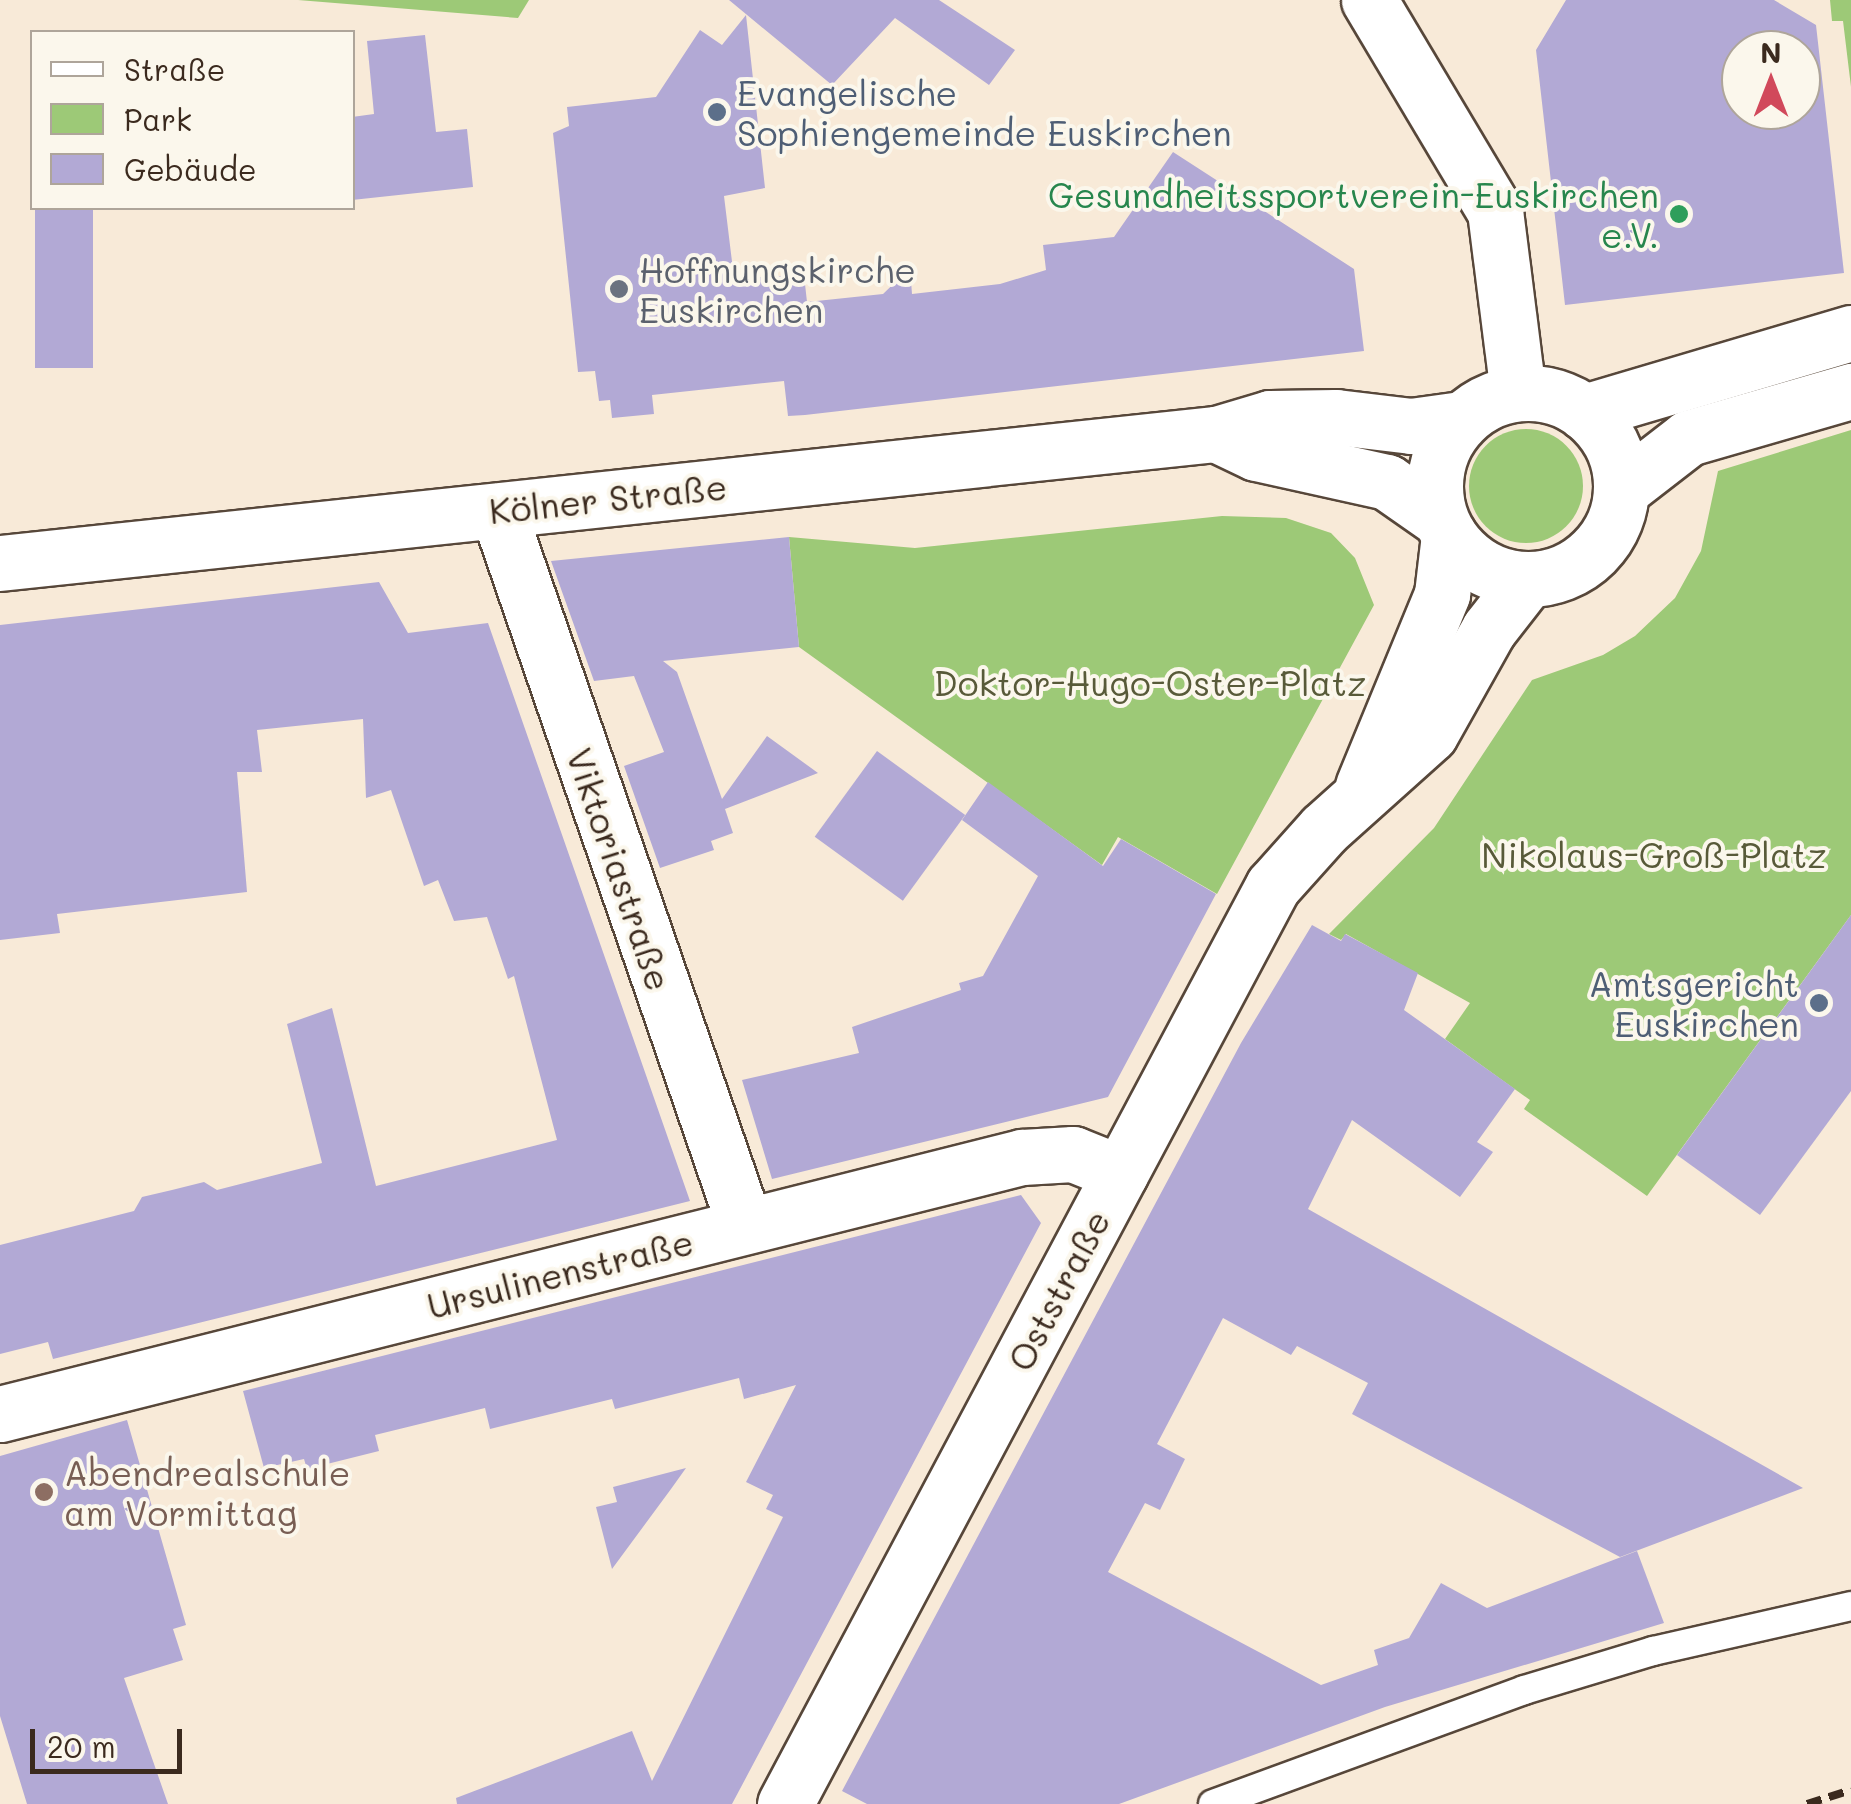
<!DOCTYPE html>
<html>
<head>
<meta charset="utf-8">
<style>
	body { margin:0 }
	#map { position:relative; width:1851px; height:1804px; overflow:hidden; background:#f8ead8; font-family:Mali,sans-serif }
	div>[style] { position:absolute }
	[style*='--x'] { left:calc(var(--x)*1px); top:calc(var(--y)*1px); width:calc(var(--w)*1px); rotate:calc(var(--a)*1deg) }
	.green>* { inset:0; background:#9dc977 }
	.round { border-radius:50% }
	.building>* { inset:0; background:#b2a9d5; transform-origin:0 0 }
	.roads { filter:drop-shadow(2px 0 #57473a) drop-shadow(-2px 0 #57473a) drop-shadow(0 2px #57473a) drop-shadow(0 -2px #57473a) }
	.lane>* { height:28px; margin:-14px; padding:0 14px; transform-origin:14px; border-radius:14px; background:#fff }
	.street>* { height:55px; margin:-27.5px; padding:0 27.5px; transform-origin:27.5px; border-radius:27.5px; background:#fff }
	.secondary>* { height:55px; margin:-27.5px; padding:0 27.5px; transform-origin:27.5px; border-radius:27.5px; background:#fff }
	.secondary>.ring { margin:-27.5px; padding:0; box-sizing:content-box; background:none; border:55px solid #fff; border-radius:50% }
	.rail>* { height:8px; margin-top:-4px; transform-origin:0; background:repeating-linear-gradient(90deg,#3b2a1e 0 15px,transparent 0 23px) }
	.dots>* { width:28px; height:28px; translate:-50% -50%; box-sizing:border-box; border:5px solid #fbf7ec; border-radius:50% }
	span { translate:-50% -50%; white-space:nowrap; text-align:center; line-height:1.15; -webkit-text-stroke:8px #fbf7ec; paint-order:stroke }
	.service-label { font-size:35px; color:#4e5e75 }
	.left { translate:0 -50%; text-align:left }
	.right { translate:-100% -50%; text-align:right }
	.leisure-label { font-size:35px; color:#27864d }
	.worship-label { font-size:35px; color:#5b616d }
	.street-label { font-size:35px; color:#3b2a1e }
	.park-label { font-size:35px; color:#585a39 }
	.education-label { font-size:35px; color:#785e54 }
	.legend { position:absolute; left:30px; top:30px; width:325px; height:180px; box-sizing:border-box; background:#fbf7ec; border:2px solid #aea59a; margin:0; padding:12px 18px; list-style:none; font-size:30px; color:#3b2a1e }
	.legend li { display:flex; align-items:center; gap:20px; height:50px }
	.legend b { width:50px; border:2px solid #aea59a }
	.north { position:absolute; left:1721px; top:30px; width:100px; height:100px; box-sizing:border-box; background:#fbf7ec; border:2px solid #aea59a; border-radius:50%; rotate:0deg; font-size:28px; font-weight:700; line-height:40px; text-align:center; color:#3b2a1e }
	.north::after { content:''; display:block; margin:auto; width:35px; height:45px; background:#d1495b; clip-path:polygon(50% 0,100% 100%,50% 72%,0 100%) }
	.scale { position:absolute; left:30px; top:1729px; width:152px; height:45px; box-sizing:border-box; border:5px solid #3b2a1e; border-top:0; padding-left:12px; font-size:30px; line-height:35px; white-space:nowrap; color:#3b2a1e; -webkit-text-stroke:8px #fbf7ec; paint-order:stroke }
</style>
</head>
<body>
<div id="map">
	<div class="green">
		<div style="clip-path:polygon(298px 0,529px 0,518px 18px)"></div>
		<div style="clip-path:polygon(1830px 0,1851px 0,1851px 87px,1843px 21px,1832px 21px)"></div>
		<div class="round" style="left:1469px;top:429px;width:114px;height:114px"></div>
		<div style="clip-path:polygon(1851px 430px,1851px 915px,1647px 1196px,1524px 1109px,1530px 1100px,1445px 1039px,1470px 1003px,1346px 934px,1341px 940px,1329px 934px,1434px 828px,1532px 680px,1603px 655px,1635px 636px,1675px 598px,1701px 551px,1718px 471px)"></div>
		<div style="clip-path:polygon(1222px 516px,1286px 518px,1331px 533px,1355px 558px,1374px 605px,1217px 894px,1118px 837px,1102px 865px,799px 647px,789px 537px,915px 548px)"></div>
	</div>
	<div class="building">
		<div style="clip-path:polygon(729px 0,939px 0,1015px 50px,989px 85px,895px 18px,832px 85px)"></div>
		<div style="clip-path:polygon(evenodd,1566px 0,1774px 0,1816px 25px,1844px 273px,1565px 305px,1536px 50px,1566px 0,1741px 50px,1801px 50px,1801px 110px,1741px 110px,1741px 50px)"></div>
		<div style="clip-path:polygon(746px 15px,765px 188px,724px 196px,734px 278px,804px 275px,807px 302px,883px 294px,910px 268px,912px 294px,1000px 284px,1046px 270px,1043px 245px,1114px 237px,1173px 152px,1354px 269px,1364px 351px,805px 415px,788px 416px,784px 381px,652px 395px,654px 414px,612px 418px,610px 400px,599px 401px,595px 371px,578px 372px,553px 133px,569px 126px,567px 107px,656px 97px,700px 30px,722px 45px)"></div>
		<div style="clip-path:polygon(425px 35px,436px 132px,467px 129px,473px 187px,352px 200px,352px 117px,374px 114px,367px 41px)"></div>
		<div style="left:35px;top:208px;width:58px;height:160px"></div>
		<div style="clip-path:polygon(789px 537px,799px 647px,663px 661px,677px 672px,722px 799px,767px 736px,818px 773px,725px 809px,733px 833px,711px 841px,714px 850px,660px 868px,624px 766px,664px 752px,634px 676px,594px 681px,551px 561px)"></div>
		<div style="clip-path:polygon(379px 582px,408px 633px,488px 623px,690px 1201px,53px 1359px,48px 1342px,0 1354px,0 1245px,134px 1211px,142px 1197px,172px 1190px,204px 1182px,217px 1190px,322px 1163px,287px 1024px,332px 1008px,376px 1186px,557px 1140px,514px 976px,508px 979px,487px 917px,454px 921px,438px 880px,424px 886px,391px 790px,366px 798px,363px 719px,257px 730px,262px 772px,237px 772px,247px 892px,57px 914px,60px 933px,0 940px,0 625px)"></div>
		<div style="left:877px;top:751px;width:109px;height:106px;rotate:36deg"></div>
		<div style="clip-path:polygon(988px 782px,1103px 866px,1121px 839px,1216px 894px,1108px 1097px,772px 1179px,742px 1080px,859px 1053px,852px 1027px,961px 990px,959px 983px,983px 976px,1038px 876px,962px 820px)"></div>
		<div style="clip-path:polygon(1851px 915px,1851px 1091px,1760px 1215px,1677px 1155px)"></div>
		<div style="clip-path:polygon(1312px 925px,1341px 941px,1345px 934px,1418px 973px,1404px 1010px,1515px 1089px,1477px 1142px,1493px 1152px,1460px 1197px,1352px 1120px,1308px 1209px,1803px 1488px,1620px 1557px,1352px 1414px,1368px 1383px,1297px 1346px,1291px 1355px,1223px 1318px,1157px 1444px,1185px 1459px,1160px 1510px,1145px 1503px,1108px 1572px,1321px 1685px,1378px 1665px,1374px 1650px,1409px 1638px,1441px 1583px,1487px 1608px,1637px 1551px,1664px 1623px,1385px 1707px,1119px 1804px,867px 1804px,842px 1791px,1241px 1043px)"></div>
		<div style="clip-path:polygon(1021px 1195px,1041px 1223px,732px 1804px,457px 1804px,456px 1798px,632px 1731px,652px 1781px,783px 1517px,766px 1509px,773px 1495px,746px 1482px,796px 1385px,744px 1399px,739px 1378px,615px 1409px,612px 1399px,490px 1429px,485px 1408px,375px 1435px,379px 1451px,307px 1469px,304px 1459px,264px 1468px,243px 1391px)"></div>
		<div style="clip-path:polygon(127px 1420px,186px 1625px,173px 1629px,183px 1660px,124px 1678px,168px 1804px,27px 1804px,0 1716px,0 1456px)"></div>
		<div style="clip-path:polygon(686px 1468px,671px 1489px,612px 1569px,596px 1507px,617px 1502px,613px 1487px)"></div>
	</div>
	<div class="roads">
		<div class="lane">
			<div style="--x:1213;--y:1804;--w:331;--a:-20.1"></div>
			<div style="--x:1524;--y:1690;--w:135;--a:-16.8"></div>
			<div style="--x:1653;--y:1651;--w:203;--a:-12.8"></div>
		</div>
		<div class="street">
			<div style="--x:1369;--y:0;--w:246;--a:59.2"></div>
			<div style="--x:1495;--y:211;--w:183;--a:82.8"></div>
			<div style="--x:498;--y:511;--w:756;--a:70.94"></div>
			<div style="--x:0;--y:1414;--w:1054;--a:-14.12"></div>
			<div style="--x:1022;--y:1157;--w:51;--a:-3.4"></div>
			<div style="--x:1073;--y:1154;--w:51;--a:22"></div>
		</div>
		<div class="secondary">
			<div class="ring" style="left:1435px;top:393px;width:131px;height:131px"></div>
			<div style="--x:1584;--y:412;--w:278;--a:-16.5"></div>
			<div style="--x:1216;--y:434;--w:44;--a:25.4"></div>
			<div style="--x:1256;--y:453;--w:134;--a:12.5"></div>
			<div style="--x:1387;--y:482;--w:65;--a:34.9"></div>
			<div style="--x:1621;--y:490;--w:85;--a:-37.8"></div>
			<div style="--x:1688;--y:438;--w:170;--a:-16.1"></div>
			<div style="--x:0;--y:563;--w:1223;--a:-6.06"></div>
			<div style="--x:1216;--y:434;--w:56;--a:-16.5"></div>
			<div style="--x:1270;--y:418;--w:66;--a:-0.9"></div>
			<div style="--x:1336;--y:417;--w:76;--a:6.8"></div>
			<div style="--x:1411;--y:426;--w:51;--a:-7.8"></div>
			<div style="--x:1363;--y:786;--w:208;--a:-67.6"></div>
			<div style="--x:1442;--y:594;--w:59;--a:-83.2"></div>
			<div style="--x:785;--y:1804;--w:1040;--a:-62.01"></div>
			<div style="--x:1273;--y:886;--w:76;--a:-48.2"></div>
			<div style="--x:1324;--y:829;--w:142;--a:-41.9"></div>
			<div style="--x:1430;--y:734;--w:120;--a:-60.7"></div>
			<div style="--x:1489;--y:629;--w:63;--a:-52"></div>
		</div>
	</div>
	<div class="rail">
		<div style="--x:1807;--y:1804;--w:46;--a:-17.7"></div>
	</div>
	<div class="dots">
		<div style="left:717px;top:112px;background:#5c6f8a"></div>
		<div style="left:1679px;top:214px;background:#2e9e5b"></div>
		<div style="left:619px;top:289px;background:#6b7280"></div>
		<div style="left:1819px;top:1003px;background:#5c6f8a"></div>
		<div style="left:44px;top:1492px;background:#8d6e63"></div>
	</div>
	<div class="service-label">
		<span class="left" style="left:737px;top:112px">Evangelische<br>Sophiengemeinde Euskirchen</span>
		<span class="right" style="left:1799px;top:1003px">Amtsgericht<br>Euskirchen</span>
	</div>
	<div class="leisure-label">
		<span class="right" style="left:1659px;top:214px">Gesundheitssportverein-Euskirchen<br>e.V.</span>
	</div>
	<div class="worship-label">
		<span class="left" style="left:639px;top:289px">Hoffnungskirche<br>Euskirchen</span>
	</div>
	<div class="street-label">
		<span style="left:608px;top:498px;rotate:-6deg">Kölner Straße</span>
		<span style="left:620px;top:869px;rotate:71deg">Viktoriastraße</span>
		<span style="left:560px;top:1273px;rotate:-14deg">Ursulinenstraße</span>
		<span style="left:1058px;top:1290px;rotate:-62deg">Oststraße</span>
	</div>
	<div class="park-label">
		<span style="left:1150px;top:682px">Doktor-Hugo-Oster-Platz</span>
		<span style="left:1654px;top:854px">Nikolaus-Groß-Platz</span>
	</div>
	<div class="education-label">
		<span class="left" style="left:64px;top:1492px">Abendrealschule<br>am Vormittag</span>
	</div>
	<ul class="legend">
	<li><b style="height:12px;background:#fff"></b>Straße</li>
	<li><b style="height:28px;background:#9dc977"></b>Park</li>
	<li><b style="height:28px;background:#b2a9d5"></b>Gebäude</li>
	</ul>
	<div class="north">N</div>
	<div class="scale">20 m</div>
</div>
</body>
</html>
